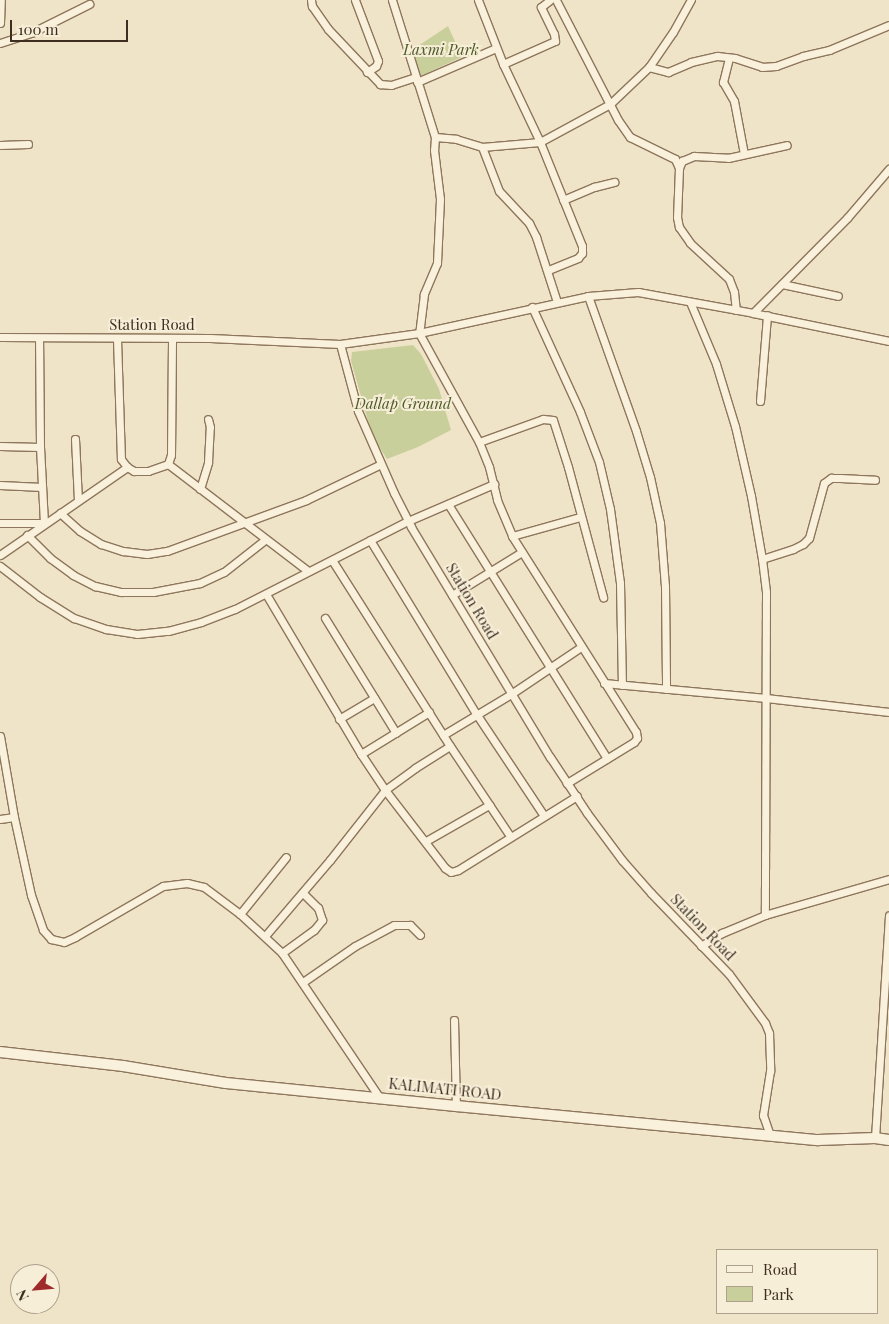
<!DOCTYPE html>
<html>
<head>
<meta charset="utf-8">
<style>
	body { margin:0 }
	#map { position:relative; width:889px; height:1324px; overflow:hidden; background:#f0e4c8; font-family:"Playfair Display",serif }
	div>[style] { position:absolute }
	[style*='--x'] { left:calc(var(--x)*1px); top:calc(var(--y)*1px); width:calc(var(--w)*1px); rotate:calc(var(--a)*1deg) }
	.green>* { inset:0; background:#c9cf9b }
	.roads { filter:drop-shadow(1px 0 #8d765c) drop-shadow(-1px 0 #8d765c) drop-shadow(0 1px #8d765c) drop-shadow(0 -1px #8d765c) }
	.street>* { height:7px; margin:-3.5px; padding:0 3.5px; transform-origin:3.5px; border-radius:3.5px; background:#faf1dc }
	.secondary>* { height:10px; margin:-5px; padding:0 5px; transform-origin:5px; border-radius:5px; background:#faf1dc }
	span { translate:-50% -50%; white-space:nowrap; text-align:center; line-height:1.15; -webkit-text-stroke:4px #f7eed8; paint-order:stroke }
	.park-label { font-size:15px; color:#4d5a26; font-style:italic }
	.street-label { font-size:15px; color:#3d2e20 }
	.legend { position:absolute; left:716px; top:1249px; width:162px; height:65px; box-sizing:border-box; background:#f7eed8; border:1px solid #ada18e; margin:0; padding:6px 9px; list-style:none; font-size:15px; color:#3d2e20 }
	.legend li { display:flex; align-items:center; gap:10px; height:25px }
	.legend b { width:25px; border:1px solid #ada18e }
	.north { position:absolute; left:10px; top:1264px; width:50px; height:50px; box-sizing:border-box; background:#f7eed8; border:1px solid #ada18e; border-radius:50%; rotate:243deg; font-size:14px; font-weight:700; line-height:20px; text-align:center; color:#3d2e20 }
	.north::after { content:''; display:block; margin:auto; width:18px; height:22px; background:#9e2a2b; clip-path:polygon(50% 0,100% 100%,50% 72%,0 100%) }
	.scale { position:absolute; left:10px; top:20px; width:118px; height:22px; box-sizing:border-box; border:2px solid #3d2e20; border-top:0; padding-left:6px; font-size:15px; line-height:18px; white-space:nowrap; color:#3d2e20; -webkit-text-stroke:4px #f7eed8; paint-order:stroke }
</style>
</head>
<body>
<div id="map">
	<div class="green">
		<div style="clip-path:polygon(448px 26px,462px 57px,418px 77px,409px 52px)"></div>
		<div style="clip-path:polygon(413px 345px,421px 354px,439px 389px,451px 430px,418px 447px,387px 459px,378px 445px,368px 421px,351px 361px,352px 352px)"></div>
	</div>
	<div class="roads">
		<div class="street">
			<div style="--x:311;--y:0;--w:6;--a:81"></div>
			<div style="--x:312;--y:6;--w:28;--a:55"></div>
			<div style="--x:328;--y:29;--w:76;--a:46.6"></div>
			<div style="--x:380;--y:84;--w:11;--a:5"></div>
			<div style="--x:391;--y:85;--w:25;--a:-18"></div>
			<div style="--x:355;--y:0;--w:65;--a:69.3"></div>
			<div style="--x:378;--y:61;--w:5;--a:112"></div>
			<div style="--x:376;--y:66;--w:11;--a:146"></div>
			<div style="--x:392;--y:0;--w:144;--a:72.6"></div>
			<div style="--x:435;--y:137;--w:13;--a:94"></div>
			<div style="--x:434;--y:150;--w:49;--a:83"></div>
			<div style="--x:440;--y:199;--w:64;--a:92.7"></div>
			<div style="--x:437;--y:263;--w:34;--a:113"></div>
			<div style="--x:424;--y:294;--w:39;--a:97"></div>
			<div style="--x:419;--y:333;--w:124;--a:61.2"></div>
			<div style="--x:479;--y:442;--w:27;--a:68"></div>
			<div style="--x:489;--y:467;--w:34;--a:76"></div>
			<div style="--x:497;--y:500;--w:39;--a:67"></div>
			<div style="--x:512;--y:536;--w:232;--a:57.7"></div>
			<div style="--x:636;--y:732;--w:6;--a:81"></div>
			<div style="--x:637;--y:738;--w:5;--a:127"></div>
			<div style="--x:634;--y:742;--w:79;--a:148.5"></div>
			<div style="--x:478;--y:0;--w:69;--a:68.7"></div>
			<div style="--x:503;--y:64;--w:86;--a:64.6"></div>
			<div style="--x:540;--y:142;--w:112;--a:68"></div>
			<div style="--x:582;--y:246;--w:7;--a:90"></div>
			<div style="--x:582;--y:253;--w:6;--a:129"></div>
			<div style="--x:578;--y:258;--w:32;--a:158"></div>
			<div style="--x:556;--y:0;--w:135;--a:62.7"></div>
			<div style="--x:618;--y:120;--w:21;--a:55"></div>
			<div style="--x:630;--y:137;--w:50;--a:26.1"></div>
			<div style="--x:675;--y:159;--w:10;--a:66"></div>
			<div style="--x:679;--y:168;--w:49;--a:92.3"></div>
			<div style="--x:677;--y:217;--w:10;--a:79"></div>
			<div style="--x:679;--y:227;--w:19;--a:55"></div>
			<div style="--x:690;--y:243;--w:53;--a:42.7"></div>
			<div style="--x:729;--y:279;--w:14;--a:69"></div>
			<div style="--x:734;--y:292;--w:18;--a:84"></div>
			<div style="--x:0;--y:23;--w:23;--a:-88"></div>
			<div style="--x:0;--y:43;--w:35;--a:-18"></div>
			<div style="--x:33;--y:32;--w:63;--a:-26.6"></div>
			<div style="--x:729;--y:58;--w:25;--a:104"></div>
			<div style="--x:723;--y:82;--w:22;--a:60"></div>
			<div style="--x:734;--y:101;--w:54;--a:79.3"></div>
			<div style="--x:503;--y:64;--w:57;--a:-23.9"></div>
			<div style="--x:555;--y:41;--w:7;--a:-98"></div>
			<div style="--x:554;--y:34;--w:30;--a:-116"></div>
			<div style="--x:541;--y:7;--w:11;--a:-38"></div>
			<div style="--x:649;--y:67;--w:20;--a:15"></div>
			<div style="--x:668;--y:72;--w:25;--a:-23"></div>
			<div style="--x:691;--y:62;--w:27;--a:-13"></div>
			<div style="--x:717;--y:56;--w:18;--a:6"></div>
			<div style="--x:735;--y:58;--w:28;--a:18"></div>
			<div style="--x:762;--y:67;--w:14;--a:-4"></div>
			<div style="--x:776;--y:66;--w:29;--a:-20"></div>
			<div style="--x:803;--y:56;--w:27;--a:-13"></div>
			<div style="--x:829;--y:50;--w:65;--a:-22.6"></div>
			<div style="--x:417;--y:82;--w:86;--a:-23.3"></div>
			<div style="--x:435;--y:137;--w:21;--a:5"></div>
			<div style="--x:456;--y:139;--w:27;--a:17"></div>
			<div style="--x:482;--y:147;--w:47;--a:68.9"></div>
			<div style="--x:499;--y:191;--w:44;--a:46.8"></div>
			<div style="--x:529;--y:223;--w:16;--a:63"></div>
			<div style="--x:536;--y:237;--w:68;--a:72.1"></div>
			<div style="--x:0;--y:145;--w:28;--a:-2"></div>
			<div style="--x:482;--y:147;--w:58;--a:-4.9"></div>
			<div style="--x:540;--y:142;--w:80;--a:-28.5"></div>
			<div style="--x:610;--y:104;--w:54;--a:-43.5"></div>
			<div style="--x:649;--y:67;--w:42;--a:-55.6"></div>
			<div style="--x:673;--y:32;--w:37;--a:-61"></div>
			<div style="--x:679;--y:168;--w:8;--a:-67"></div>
			<div style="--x:682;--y:161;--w:13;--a:-23"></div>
			<div style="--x:694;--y:156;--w:34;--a:3"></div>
			<div style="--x:728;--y:158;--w:60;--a:-12.4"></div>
			<div style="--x:563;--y:200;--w:34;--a:-23"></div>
			<div style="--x:594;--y:187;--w:21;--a:-14"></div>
			<div style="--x:782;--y:284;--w:57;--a:12.1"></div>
			<div style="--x:588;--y:296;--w:143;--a:70.4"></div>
			<div style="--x:636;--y:431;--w:48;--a:73.1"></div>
			<div style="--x:650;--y:477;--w:47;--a:77.7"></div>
			<div style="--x:660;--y:523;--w:63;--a:85.5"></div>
			<div style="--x:665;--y:586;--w:103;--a:89.4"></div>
			<div style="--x:690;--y:302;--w:67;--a:67.2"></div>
			<div style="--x:716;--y:364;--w:65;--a:73"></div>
			<div style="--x:735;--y:426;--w:72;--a:77.1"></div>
			<div style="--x:751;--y:496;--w:64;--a:80.1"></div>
			<div style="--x:762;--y:559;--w:33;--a:83"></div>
			<div style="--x:766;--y:592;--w:323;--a:90.2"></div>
			<div style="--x:532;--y:307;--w:115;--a:65.4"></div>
			<div style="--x:580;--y:412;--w:53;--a:69.2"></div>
			<div style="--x:599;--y:462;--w:48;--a:76.8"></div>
			<div style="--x:610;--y:509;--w:75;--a:82.3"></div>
			<div style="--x:620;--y:583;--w:102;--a:88.9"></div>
			<div style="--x:753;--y:313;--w:134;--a:-45.3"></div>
			<div style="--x:847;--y:218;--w:65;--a:-49.4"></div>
			<div style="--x:0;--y:337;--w:210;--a:0.3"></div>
			<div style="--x:210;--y:338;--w:130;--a:2.6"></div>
			<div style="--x:340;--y:344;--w:69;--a:75"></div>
			<div style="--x:358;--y:411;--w:90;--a:66.3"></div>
			<div style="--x:394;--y:493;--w:38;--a:63"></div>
			<div style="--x:411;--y:527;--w:269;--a:58.9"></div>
			<div style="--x:550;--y:757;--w:67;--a:56.5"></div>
			<div style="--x:587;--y:813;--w:59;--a:53.3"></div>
			<div style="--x:622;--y:860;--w:44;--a:48.7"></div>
			<div style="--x:651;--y:893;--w:112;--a:46.1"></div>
			<div style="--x:729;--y:974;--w:61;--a:53.7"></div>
			<div style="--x:765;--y:1023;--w:11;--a:68"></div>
			<div style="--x:769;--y:1033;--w:38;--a:88"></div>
			<div style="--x:770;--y:1071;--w:45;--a:99"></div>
			<div style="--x:763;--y:1115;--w:21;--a:71"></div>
			<div style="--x:117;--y:339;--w:120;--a:88.1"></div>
			<div style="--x:121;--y:459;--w:10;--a:53"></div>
			<div style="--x:127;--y:467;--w:8;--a:30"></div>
			<div style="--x:134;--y:471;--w:14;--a:0"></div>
			<div style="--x:148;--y:471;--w:21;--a:-19"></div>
			<div style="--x:168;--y:464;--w:9;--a:-72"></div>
			<div style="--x:171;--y:455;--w:116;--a:-89.5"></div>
			<div style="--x:340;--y:344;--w:80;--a:-7.9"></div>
			<div style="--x:419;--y:333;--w:173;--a:-12.3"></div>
			<div style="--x:588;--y:296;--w:50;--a:-4.6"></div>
			<div style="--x:638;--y:292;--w:117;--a:10.3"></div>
			<div style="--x:753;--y:313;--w:139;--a:11.6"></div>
			<div style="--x:760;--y:401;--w:86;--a:-85.3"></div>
			<div style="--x:75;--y:439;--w:61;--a:87.2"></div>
			<div style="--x:479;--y:442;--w:68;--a:-19.8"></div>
			<div style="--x:543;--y:419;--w:10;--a:6"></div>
			<div style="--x:553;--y:420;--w:49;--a:72.3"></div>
			<div style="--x:568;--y:467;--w:135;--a:74.9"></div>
			<div style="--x:0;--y:446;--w:40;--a:1.4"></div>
			<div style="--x:168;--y:464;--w:176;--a:37.4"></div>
			<div style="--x:0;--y:485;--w:42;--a:2.7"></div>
			<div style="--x:200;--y:489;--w:28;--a:-73"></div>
			<div style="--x:208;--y:462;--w:35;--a:-87"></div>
			<div style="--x:210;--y:427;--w:8;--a:-104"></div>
			<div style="--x:448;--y:504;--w:300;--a:58"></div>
			<div style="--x:60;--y:513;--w:27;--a:42"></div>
			<div style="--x:80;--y:531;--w:25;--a:32"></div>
			<div style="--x:101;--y:544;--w:23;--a:18"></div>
			<div style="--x:123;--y:551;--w:24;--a:7"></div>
			<div style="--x:147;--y:554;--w:20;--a:-9"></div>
			<div style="--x:167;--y:551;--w:148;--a:-20.1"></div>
			<div style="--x:306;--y:500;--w:83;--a:-25.6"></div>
			<div style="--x:0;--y:523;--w:44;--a:0"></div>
			<div style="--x:44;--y:523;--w:76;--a:-93"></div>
			<div style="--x:40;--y:447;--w:109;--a:-90.5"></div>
			<div style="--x:27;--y:535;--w:33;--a:45"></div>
			<div style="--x:50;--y:558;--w:29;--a:36"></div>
			<div style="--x:73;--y:575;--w:25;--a:27"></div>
			<div style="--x:95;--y:586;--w:27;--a:13"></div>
			<div style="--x:121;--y:592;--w:32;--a:0"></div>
			<div style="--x:153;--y:592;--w:48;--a:-10.8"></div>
			<div style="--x:200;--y:583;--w:26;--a:-25"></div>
			<div style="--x:224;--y:572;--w:53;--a:-38.2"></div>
			<div style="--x:512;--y:536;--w:71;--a:-15.6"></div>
			<div style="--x:370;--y:540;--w:205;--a:58.6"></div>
			<div style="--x:477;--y:715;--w:121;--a:56.4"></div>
			<div style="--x:0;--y:555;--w:155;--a:-34.7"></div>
			<div style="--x:762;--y:559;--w:33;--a:-18"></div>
			<div style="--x:793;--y:549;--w:11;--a:-27"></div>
			<div style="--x:803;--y:544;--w:8;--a:-45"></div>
			<div style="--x:809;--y:538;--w:57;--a:-74.7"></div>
			<div style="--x:824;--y:483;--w:9;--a:-36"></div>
			<div style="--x:831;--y:478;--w:9;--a:0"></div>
			<div style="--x:840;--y:478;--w:35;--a:3"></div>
			<div style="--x:332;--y:560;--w:220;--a:57.6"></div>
			<div style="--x:450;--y:746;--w:108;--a:56.3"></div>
			<div style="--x:0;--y:566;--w:51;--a:37.8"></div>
			<div style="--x:40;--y:597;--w:40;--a:32"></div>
			<div style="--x:74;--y:618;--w:34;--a:19"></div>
			<div style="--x:106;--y:629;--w:31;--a:9"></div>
			<div style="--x:137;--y:634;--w:31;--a:-6"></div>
			<div style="--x:168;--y:631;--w:34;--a:-15"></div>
			<div style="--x:201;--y:622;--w:36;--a:-21"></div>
			<div style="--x:235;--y:609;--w:194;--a:-27"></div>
			<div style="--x:408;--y:521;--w:94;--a:-23.3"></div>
			<div style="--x:266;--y:594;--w:186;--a:59.3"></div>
			<div style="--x:361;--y:754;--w:43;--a:56.3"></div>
			<div style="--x:385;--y:790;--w:98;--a:52.4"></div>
			<div style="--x:445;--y:868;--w:7;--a:34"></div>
			<div style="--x:451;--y:872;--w:7;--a:-16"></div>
			<div style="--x:458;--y:870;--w:140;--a:-31.9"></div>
			<div style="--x:452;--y:595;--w:82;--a:-31.6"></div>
			<div style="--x:325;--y:618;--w:135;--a:58.3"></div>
			<div style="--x:604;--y:683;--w:163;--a:5.3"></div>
			<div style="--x:766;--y:698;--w:124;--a:6.5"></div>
			<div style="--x:339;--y:719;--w:41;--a:-31"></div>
			<div style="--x:443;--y:735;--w:79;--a:-31.1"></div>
			<div style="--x:511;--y:694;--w:84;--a:-33.9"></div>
			<div style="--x:0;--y:736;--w:82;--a:80.2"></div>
			<div style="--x:14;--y:817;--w:80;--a:77.7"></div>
			<div style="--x:31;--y:895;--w:37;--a:71"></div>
			<div style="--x:43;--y:930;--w:12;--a:48"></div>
			<div style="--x:51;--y:939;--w:13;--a:13"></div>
			<div style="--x:64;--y:942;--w:12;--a:-24"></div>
			<div style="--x:75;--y:937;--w:102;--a:-30.1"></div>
			<div style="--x:163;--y:886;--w:24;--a:-7"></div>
			<div style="--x:187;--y:883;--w:17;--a:13"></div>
			<div style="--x:204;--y:887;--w:45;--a:36.9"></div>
			<div style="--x:240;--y:914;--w:57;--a:42.9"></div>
			<div style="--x:282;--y:953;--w:174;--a:56"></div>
			<div style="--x:361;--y:754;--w:80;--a:-31.7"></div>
			<div style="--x:0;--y:819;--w:14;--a:-8"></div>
			<div style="--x:426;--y:841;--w:73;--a:-29.7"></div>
			<div style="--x:240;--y:914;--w:73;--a:-51.1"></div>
			<div style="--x:265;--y:936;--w:100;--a:-49.5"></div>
			<div style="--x:330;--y:860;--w:89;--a:-51.8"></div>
			<div style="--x:385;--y:790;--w:37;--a:-36"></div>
			<div style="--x:415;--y:768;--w:41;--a:-32.2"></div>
			<div style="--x:701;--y:946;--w:25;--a:-32"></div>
			<div style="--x:722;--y:933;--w:47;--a:-22.7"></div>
			<div style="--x:765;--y:915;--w:129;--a:-16.2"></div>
			<div style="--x:282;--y:953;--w:39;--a:-36"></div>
			<div style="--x:314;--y:930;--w:13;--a:-51"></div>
			<div style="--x:322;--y:920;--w:13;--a:-108"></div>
			<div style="--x:318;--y:908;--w:21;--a:-135"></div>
			<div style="--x:303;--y:982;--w:63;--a:-34.7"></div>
			<div style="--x:355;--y:946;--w:44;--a:-28.3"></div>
			<div style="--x:394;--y:925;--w:16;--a:0"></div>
			<div style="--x:410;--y:925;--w:14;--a:45"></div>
			<div style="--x:454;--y:1020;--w:86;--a:88.7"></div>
			<div style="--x:875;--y:1138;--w:223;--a:-86.4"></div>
		</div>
		<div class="secondary">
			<div style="--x:0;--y:1052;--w:124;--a:6.5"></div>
			<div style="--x:123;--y:1066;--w:104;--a:9.4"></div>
			<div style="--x:226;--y:1083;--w:231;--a:5.7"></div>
			<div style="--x:456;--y:1106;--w:364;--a:5.4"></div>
			<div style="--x:818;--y:1140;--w:57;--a:-2"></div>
			<div style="--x:875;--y:1138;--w:14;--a:8"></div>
		</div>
	</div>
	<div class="park-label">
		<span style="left:441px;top:50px">Laxmi Park</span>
		<span style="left:403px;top:404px">Dallap Ground</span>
	</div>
	<div class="street-label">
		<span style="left:152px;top:325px">Station Road</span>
		<span style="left:472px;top:601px;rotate:59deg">Station Road</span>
		<span style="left:703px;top:927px;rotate:46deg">Station Road</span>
		<span style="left:445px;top:1089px;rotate:6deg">KALIMATI ROAD</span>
	</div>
	<ul class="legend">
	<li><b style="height:6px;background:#faf1dc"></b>Road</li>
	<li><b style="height:14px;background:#c9cf9b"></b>Park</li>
	</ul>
	<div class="north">N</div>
	<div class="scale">100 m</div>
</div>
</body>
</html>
